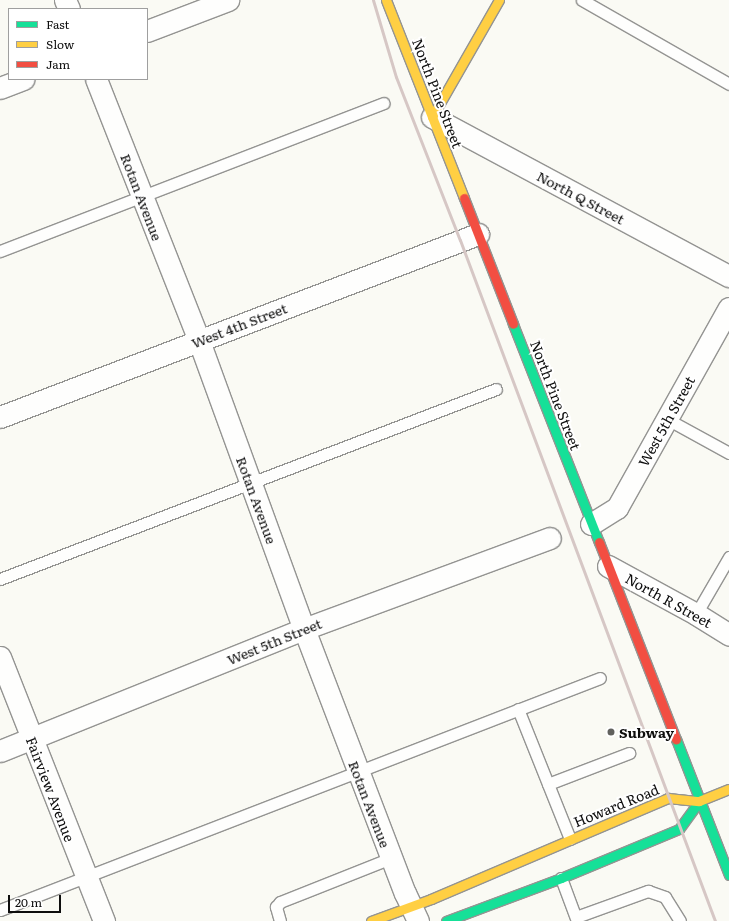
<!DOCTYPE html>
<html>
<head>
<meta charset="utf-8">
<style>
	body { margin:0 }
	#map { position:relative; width:729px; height:921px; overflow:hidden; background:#fafaf4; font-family:Literata,serif }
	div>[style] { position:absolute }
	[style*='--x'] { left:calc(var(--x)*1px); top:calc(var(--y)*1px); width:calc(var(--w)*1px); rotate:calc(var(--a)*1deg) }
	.roads { filter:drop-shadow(1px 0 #949492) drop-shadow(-1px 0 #949492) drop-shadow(0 1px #949492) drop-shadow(0 -1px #949492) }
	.lane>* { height:11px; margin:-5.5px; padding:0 5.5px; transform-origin:5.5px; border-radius:5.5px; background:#fefefd }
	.street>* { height:21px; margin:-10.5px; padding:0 10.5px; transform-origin:10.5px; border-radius:10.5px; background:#fefefd }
	.fast>* { height:9px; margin:-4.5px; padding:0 4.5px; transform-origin:4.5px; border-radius:4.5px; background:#16e098 }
	.slow>* { height:9px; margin:-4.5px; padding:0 4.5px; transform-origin:4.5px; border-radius:4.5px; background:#ffcf43 }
	.jam>* { height:9px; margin:-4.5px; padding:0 4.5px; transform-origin:4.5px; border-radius:4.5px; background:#f24e42 }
	.rail>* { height:3px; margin:-1.5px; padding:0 1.5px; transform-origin:1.5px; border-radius:1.5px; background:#d6c7c5 }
	.dots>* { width:11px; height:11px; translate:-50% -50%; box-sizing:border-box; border:2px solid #fff; border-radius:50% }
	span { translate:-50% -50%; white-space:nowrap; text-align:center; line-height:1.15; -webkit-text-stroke:4px #fff; paint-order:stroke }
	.street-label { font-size:14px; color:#0e0e0e }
	.poi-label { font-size:14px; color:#0e0e0e; font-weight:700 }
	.left { translate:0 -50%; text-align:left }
	.legend { position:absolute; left:8px; top:8px; width:140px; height:72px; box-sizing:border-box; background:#fff; border:1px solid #9f9f9f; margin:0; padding:5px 7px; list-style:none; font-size:12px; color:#0e0e0e }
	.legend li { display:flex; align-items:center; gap:8px; height:20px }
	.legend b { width:20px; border:1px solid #9f9f9f }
	.scale { position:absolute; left:8px; top:895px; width:53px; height:18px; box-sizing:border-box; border:2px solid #0e0e0e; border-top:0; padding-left:5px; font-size:12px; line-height:14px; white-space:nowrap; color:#0e0e0e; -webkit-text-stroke:3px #fff; paint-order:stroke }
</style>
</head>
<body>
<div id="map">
	<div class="roads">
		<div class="lane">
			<div style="--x:582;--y:0;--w:169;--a:29.7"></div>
			<div style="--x:0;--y:251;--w:411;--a:-21.1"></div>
			<div style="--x:667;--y:419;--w:71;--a:28.7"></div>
			<div style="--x:0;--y:579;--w:531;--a:-20.96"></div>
			<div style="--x:696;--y:614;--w:66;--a:-59.9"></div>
			<div style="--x:518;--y:709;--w:140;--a:68.2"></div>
			<div style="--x:548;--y:784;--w:87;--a:-20.9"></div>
			<div style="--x:561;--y:878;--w:46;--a:69.6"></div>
			<div style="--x:0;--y:910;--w:643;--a:-21.14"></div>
			<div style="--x:576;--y:917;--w:77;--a:-19.9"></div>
			<div style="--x:648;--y:891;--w:18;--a:19"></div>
			<div style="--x:665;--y:897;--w:28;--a:58"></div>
			<div style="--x:280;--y:921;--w:15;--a:-106"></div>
			<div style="--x:276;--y:907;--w:6;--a:-51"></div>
			<div style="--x:280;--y:902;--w:119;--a:-21.6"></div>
		</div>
		<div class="street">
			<div style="--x:65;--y:0;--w:10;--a:66"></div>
			<div style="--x:147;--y:31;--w:87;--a:-20.9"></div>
			<div style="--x:96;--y:79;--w:282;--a:68.5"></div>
			<div style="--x:199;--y:341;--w:307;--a:70"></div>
			<div style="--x:304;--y:629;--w:283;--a:69.1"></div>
			<div style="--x:405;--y:893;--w:31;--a:65"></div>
			<div style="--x:0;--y:88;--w:25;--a:-21"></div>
			<div style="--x:432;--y:117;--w:337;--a:28.2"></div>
			<div style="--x:0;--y:417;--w:512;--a:-20.95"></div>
			<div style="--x:591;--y:524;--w:31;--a:-32"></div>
			<div style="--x:617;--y:508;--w:229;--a:-60.8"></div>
			<div style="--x:608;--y:566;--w:100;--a:28.6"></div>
			<div style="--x:696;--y:614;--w:39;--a:32"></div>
			<div style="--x:0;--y:657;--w:284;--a:68.5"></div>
			<div style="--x:0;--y:751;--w:328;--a:-21.9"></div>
			<div style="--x:304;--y:629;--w:262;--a:-20.3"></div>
		</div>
		<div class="fast">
			<div style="--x:513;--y:324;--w:234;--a:68.5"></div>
			<div style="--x:676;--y:739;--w:146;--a:68.7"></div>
			<div style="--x:446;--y:921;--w:123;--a:-20.5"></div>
			<div style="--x:561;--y:878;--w:128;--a:-22.6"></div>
			<div style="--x:679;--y:829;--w:34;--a:-54"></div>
		</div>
		<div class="slow">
			<div style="--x:386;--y:0;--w:213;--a:68.5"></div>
			<div style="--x:432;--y:117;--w:135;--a:-60.2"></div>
			<div style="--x:371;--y:921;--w:64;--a:-20.1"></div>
			<div style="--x:431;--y:899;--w:258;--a:-23.1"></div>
			<div style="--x:668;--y:798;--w:31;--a:6"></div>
			<div style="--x:699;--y:801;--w:32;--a:-22"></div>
		</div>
		<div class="jam">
			<div style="--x:464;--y:198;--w:135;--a:68.7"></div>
			<div style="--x:599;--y:542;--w:212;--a:68.7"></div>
		</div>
	</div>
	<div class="rail">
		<div style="--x:373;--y:0;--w:80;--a:73.4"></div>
		<div style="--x:396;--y:77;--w:175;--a:68.6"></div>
		<div style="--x:460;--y:240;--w:727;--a:69.47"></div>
	</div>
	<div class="dots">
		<div style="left:611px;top:732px;background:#61615e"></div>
	</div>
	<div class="street-label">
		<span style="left:438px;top:93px;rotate:69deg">North Pine Street</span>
		<span style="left:142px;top:197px;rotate:69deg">Rotan Avenue</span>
		<span style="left:581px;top:197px;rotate:28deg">North Q Street</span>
		<span style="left:239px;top:325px;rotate:-21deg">West 4th Street</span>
		<span style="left:556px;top:395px;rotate:69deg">North Pine Street</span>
		<span style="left:666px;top:421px;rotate:-61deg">West 5th Street</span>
		<span style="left:257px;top:500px;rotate:70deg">Rotan Avenue</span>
		<span style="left:669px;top:600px;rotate:29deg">North R Street</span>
		<span style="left:274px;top:641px;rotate:-22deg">West 5th Street</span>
		<span style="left:51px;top:789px;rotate:69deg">Fairview Avenue</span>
		<span style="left:370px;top:804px;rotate:69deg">Rotan Avenue</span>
		<span style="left:616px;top:805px;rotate:-22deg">Howard Road</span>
	</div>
	<div class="poi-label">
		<span class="left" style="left:619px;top:732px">Subway</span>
	</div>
	<ul class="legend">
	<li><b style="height:5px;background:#16e098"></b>Fast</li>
	<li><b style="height:5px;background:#ffcf43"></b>Slow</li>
	<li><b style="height:5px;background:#f24e42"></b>Jam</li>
	</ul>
	<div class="scale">20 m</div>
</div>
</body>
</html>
